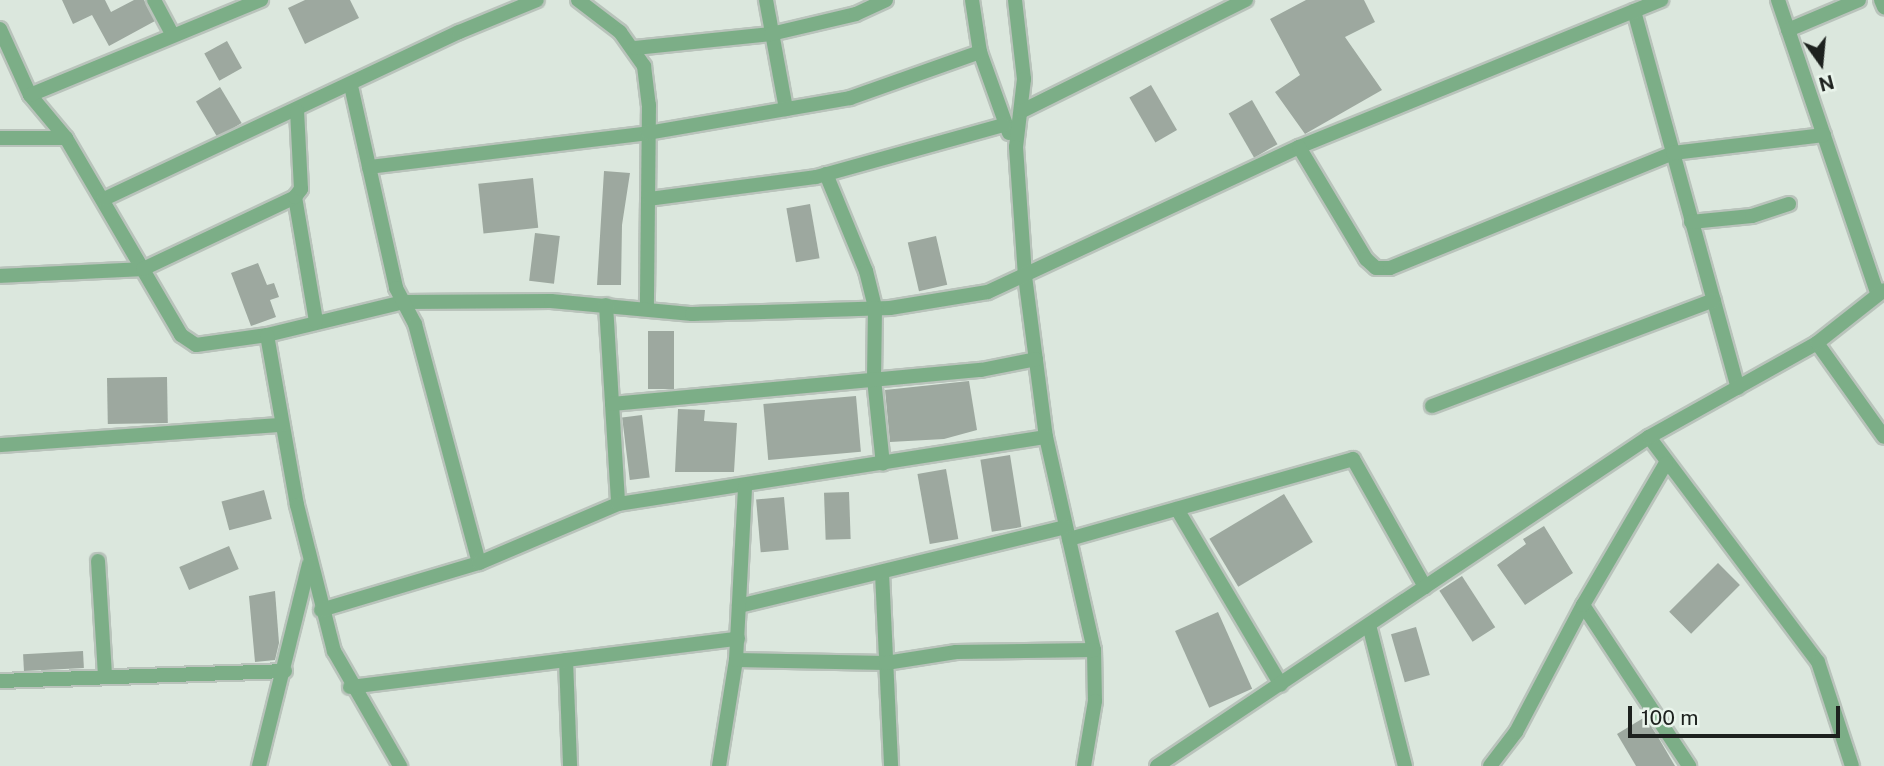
<!DOCTYPE html>
<html>
<head>
<meta charset="utf-8">
<style>
	body { margin:0 }
	#map { position:relative; width:1884px; height:766px; overflow:hidden; background:#dbe7dd; font-family:"Public Sans",sans-serif }
	div>[style] { position:absolute }
	[style*='--x'] { left:calc(var(--x)*1px); top:calc(var(--y)*1px); width:calc(var(--w)*1px); rotate:calc(var(--a)*1deg) }
	.building>* { inset:0; background:#9da89f; transform-origin:0 0 }
	.roads { filter:drop-shadow(2px 0 #b9c3bb) drop-shadow(-2px 0 #b9c3bb) drop-shadow(0 2px #b9c3bb) drop-shadow(0 -2px #b9c3bb) }
	.minor>* { height:14px; margin:-7px; padding:0 7px; transform-origin:7px; border-radius:7px; background:#7cae87 }
	span { translate:-50% -50%; white-space:nowrap; text-align:center; line-height:1.15; -webkit-text-stroke:7px #e9f4eb; paint-order:stroke }
	.north { position:absolute; left:1786px; top:28px; width:70px; height:70px; -webkit-text-stroke:5px #e9f4eb; paint-order:stroke; rotate:165deg; font-size:19px; font-weight:700; line-height:28px; text-align:center; color:#1d211e }
	.north::after { content:''; display:block; margin:auto; width:24px; height:32px; background:#1d211e; clip-path:polygon(50% 0,100% 100%,50% 72%,0 100%) }
	.scale { position:absolute; left:1628px; top:706px; width:212px; height:32px; box-sizing:border-box; border:4px solid #1d211e; border-top:0; padding-left:9px; font-size:21px; line-height:24px; white-space:nowrap; color:#1d211e; -webkit-text-stroke:5px #e9f4eb; paint-order:stroke }
</style>
</head>
<body>
<div id="map">
	<div class="building">
		<div style="clip-path:polygon(62px 0,105px 0,111px 12px,134px 0,144px 0,155px 21px,109px 46px,92px 15px,73px 24px)"></div>
		<div style="clip-path:polygon(305px 0,350px 0,359px 18px,305px 44px,288px 8px)"></div>
		<div style="clip-path:polygon(1306px 0,1364px 0,1375px 22px,1345px 37px,1382px 90px,1305px 134px,1275px 92px,1300px 75px,1270px 19px)"></div>
		<div style="left:227px;top:41px;width:31px;height:26px;rotate:61deg"></div>
		<div style="left:1151px;top:85px;width:52px;height:25px;rotate:60deg"></div>
		<div style="left:220px;top:87px;width:42px;height:28px;rotate:59deg"></div>
		<div style="left:1252px;top:100px;width:51px;height:27px;rotate:60deg"></div>
		<div style="clip-path:polygon(604px 171px,630px 173px,622px 225px,621px 285px,597px 285px)"></div>
		<div style="left:533px;top:178px;width:50px;height:55px;rotate:84deg"></div>
		<div style="left:810px;top:204px;width:55px;height:24px;rotate:80deg"></div>
		<div style="left:535px;top:233px;width:25px;height:48px;rotate:7deg"></div>
		<div style="left:936px;top:236px;width:50px;height:29px;rotate:77deg"></div>
		<div style="clip-path:polygon(258px 263px,267px 285px,274px 283px,279px 297px,270px 300px,276px 317px,251px 326px,231px 273px)"></div>
		<div style="left:674px;top:331px;width:58px;height:26px;rotate:90deg"></div>
		<div style="left:167px;top:377px;width:46px;height:60px;rotate:89deg"></div>
		<div style="clip-path:polygon(969px 381px,977px 430px,944px 439px,890px 442px,885px 390px)"></div>
		<div style="left:856px;top:396px;width:56px;height:93px;rotate:85deg"></div>
		<div style="clip-path:polygon(678px 409px,705px 410px,704px 421px,737px 423px,734px 472px,675px 472px)"></div>
		<div style="left:642px;top:415px;width:63px;height:20px;rotate:83deg"></div>
		<div style="left:1010px;top:455px;width:73px;height:30px;rotate:81deg"></div>
		<div style="left:946px;top:469px;width:71px;height:29px;rotate:80deg"></div>
		<div style="left:264px;top:490px;width:30px;height:44px;rotate:75deg"></div>
		<div style="left:849px;top:492px;width:47px;height:25px;rotate:88deg"></div>
		<div style="left:1284px;top:494px;width:56px;height:87px;rotate:59deg"></div>
		<div style="left:784px;top:497px;width:53px;height:28px;rotate:85deg"></div>
		<div style="clip-path:polygon(1544px 526px,1573px 573px,1525px 605px,1497px 565px,1526px 544px,1523px 539px)"></div>
		<div style="left:229px;top:546px;width:25px;height:54px;rotate:67deg"></div>
		<div style="left:1718px;top:563px;width:31px;height:69px;rotate:45deg"></div>
		<div style="left:1462px;top:576px;width:61px;height:27px;rotate:57deg"></div>
		<div style="clip-path:polygon(275px 591px,279px 643px,275px 660px,255px 662px,249px 596px)"></div>
		<div style="left:1218px;top:612px;width:84px;height:47px;rotate:66deg"></div>
		<div style="left:1416px;top:627px;width:50px;height:26px;rotate:74deg"></div>
		<div style="left:83px;top:651px;width:17px;height:60px;rotate:87deg"></div>
		<div style="clip-path:polygon(1645px 717px,1658px 737px,1675px 766px,1636px 766px,1617px 734px)"></div>
	</div>
	<div class="roads">
		<div class="minor">
			<div style="--x:154;--y:0;--w:40;--a:62"></div>
			<div style="--x:578;--y:0;--w:53;--a:37.3"></div>
			<div style="--x:620;--y:32;--w:42;--a:54.8"></div>
			<div style="--x:644;--y:66;--w:39;--a:83"></div>
			<div style="--x:649;--y:105;--w:203;--a:90.6"></div>
			<div style="--x:766;--y:0;--w:111;--a:79.6"></div>
			<div style="--x:972;--y:0;--w:53;--a:81.3"></div>
			<div style="--x:980;--y:52;--w:86;--a:70.3"></div>
			<div style="--x:1015;--y:0;--w:80;--a:83.5"></div>
			<div style="--x:1024;--y:79;--w:68;--a:96.7"></div>
			<div style="--x:1016;--y:147;--w:129;--a:86"></div>
			<div style="--x:1025;--y:276;--w:162;--a:82.6"></div>
			<div style="--x:1046;--y:437;--w:218;--a:77.3"></div>
			<div style="--x:1094;--y:650;--w:51;--a:88.9"></div>
			<div style="--x:1095;--y:701;--w:66;--a:99.6"></div>
			<div style="--x:1778;--y:0;--w:311;--a:71.3"></div>
			<div style="--x:1881;--y:0;--w:8;--a:67"></div>
			<div style="--x:1634;--y:11;--w:391;--a:74.6"></div>
			<div style="--x:0;--y:29;--w:72;--a:65.6"></div>
			<div style="--x:30;--y:95;--w:56;--a:50.1"></div>
			<div style="--x:66;--y:138;--w:228;--a:59.7"></div>
			<div style="--x:181;--y:335;--w:18;--a:34"></div>
			<div style="--x:196;--y:345;--w:72;--a:-8"></div>
			<div style="--x:267;--y:335;--w:140;--a:-13.6"></div>
			<div style="--x:403;--y:302;--w:148;--a:-0.4"></div>
			<div style="--x:551;--y:301;--w:142;--a:5.3"></div>
			<div style="--x:692;--y:314;--w:71;--a:-1.6"></div>
			<div style="--x:763;--y:312;--w:127;--a:-1.8"></div>
			<div style="--x:890;--y:308;--w:99;--a:-9.3"></div>
			<div style="--x:988;--y:292;--w:343;--a:-25"></div>
			<div style="--x:1299;--y:147;--w:391;--a:-22.1"></div>
			<div style="--x:1788;--y:30;--w:77;--a:-22.9"></div>
			<div style="--x:635;--y:48;--w:137;--a:-5.9"></div>
			<div style="--x:771;--y:34;--w:87;--a:-13.2"></div>
			<div style="--x:856;--y:14;--w:33;--a:-25"></div>
			<div style="--x:351;--y:86;--w:207;--a:77.4"></div>
			<div style="--x:396;--y:288;--w:41;--a:62.2"></div>
			<div style="--x:415;--y:324;--w:247;--a:75"></div>
			<div style="--x:30;--y:95;--w:250;--a:-22.4"></div>
			<div style="--x:1022;--y:111;--w:250;--a:-26.4"></div>
			<div style="--x:0;--y:138;--w:66;--a:0"></div>
			<div style="--x:1299;--y:147;--w:131;--a:59.1"></div>
			<div style="--x:1366;--y:259;--w:13;--a:42"></div>
			<div style="--x:1376;--y:268;--w:14;--a:0"></div>
			<div style="--x:1390;--y:268;--w:305;--a:-22.1"></div>
			<div style="--x:1673;--y:153;--w:152;--a:-6.8"></div>
			<div style="--x:369;--y:167;--w:281;--a:-6.9"></div>
			<div style="--x:648;--y:133;--w:205;--a:-9.8"></div>
			<div style="--x:850;--y:98;--w:138;--a:-19.5"></div>
			<div style="--x:826;--y:174;--w:105;--a:67.6"></div>
			<div style="--x:866;--y:271;--w:38;--a:76"></div>
			<div style="--x:875;--y:308;--w:71;--a:90.8"></div>
			<div style="--x:874;--y:379;--w:85;--a:84"></div>
			<div style="--x:295;--y:197;--w:126;--a:80.4"></div>
			<div style="--x:104;--y:199;--w:392;--a:-25.2"></div>
			<div style="--x:459;--y:32;--w:84;--a:-22.3"></div>
			<div style="--x:649;--y:199;--w:168;--a:-7.5"></div>
			<div style="--x:816;--y:177;--w:195;--a:-15.5"></div>
			<div style="--x:1691;--y:222;--w:61;--a:-5.6"></div>
			<div style="--x:1752;--y:216;--w:39;--a:-18"></div>
			<div style="--x:0;--y:276;--w:143;--a:-2.8"></div>
			<div style="--x:143;--y:269;--w:168;--a:-25.3"></div>
			<div style="--x:295;--y:197;--w:10;--a:-53"></div>
			<div style="--x:301;--y:189;--w:78;--a:-92.9"></div>
			<div style="--x:606;--y:305;--w:199;--a:86.5"></div>
			<div style="--x:267;--y:335;--w:173;--a:80"></div>
			<div style="--x:297;--y:505;--w:151;--a:75.8"></div>
			<div style="--x:334;--y:651;--w:133;--a:60.1"></div>
			<div style="--x:1817;--y:343;--w:115;--a:54.5"></div>
			<div style="--x:612;--y:404;--w:371;--a:-5.3"></div>
			<div style="--x:981;--y:370;--w:56;--a:-11.3"></div>
			<div style="--x:1432;--y:406;--w:301;--a:-20.6"></div>
			<div style="--x:1649;--y:437;--w:281;--a:53.1"></div>
			<div style="--x:1818;--y:662;--w:109;--a:71.9"></div>
			<div style="--x:0;--y:445;--w:283;--a:-4.1"></div>
			<div style="--x:1177;--y:509;--w:204;--a:59.4"></div>
			<div style="--x:1069;--y:539;--w:295;--a:-15.7"></div>
			<div style="--x:1353;--y:459;--w:147;--a:60.6"></div>
			<div style="--x:98;--y:561;--w:116;--a:86.5"></div>
			<div style="--x:882;--y:573;--w:193;--a:87.3"></div>
			<div style="--x:1583;--y:605;--w:193;--a:56.6"></div>
			<div style="--x:739;--y:606;--w:335;--a:-13.6"></div>
			<div style="--x:321;--y:610;--w:165;--a:-16.6"></div>
			<div style="--x:479;--y:563;--w:151;--a:-23"></div>
			<div style="--x:618;--y:504;--w:433;--a:-8.9"></div>
			<div style="--x:1369;--y:625;--w:146;--a:75.7"></div>
			<div style="--x:566;--y:660;--w:106;--a:87.8"></div>
			<div style="--x:736;--y:660;--w:150;--a:1.1"></div>
			<div style="--x:886;--y:663;--w:71;--a:-8.9"></div>
			<div style="--x:956;--y:652;--w:138;--a:-0.8"></div>
			<div style="--x:0;--y:681;--w:285;--a:-2"></div>
			<div style="--x:350;--y:687;--w:391;--a:-7.1"></div>
			<div style="--x:259;--y:766;--w:208;--a:-76.1"></div>
			<div style="--x:719;--y:766;--w:107;--a:-80.9"></div>
			<div style="--x:736;--y:660;--w:174;--a:-87"></div>
			<div style="--x:1157;--y:766;--w:592;--a:-33.77"></div>
			<div style="--x:1649;--y:437;--w:193;--a:-29.2"></div>
			<div style="--x:1817;--y:343;--w:85;--a:-38.3"></div>
			<div style="--x:1490;--y:766;--w:43;--a:-52.6"></div>
			<div style="--x:1516;--y:732;--w:144;--a:-62.2"></div>
			<div style="--x:1583;--y:605;--w:164;--a:-59.7"></div>
		</div>
	</div>
	<div class="north">N</div>
	<div class="scale">100 m</div>
</div>
</body>
</html>
